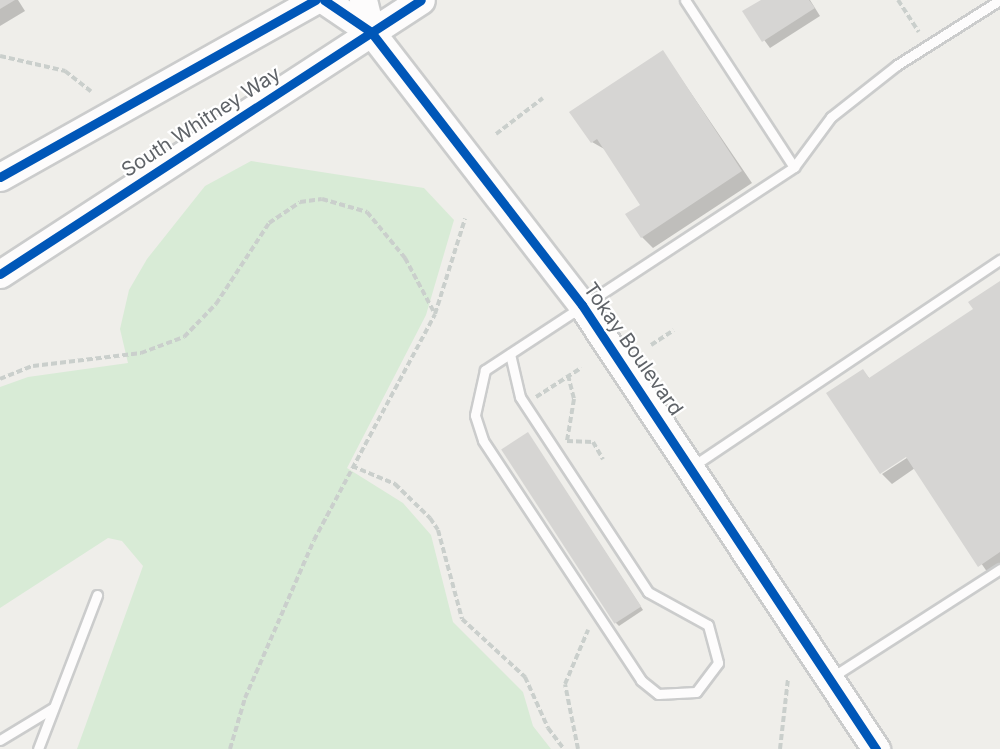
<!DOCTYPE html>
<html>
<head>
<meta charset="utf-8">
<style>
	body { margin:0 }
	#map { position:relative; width:1000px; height:749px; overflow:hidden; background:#efeeea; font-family:Inter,sans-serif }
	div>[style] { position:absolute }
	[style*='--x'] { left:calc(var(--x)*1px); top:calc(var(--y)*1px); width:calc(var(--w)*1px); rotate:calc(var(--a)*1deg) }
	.green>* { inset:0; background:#d8ebd6 }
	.shadow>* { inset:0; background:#0003 }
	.building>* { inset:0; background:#d6d5d3; transform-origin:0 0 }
	.path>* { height:4px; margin-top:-2px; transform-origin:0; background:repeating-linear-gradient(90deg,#cacfcc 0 6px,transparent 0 9px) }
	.roads { filter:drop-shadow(2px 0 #cbcccc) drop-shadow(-2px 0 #cbcccc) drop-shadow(0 2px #cbcccc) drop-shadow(0 -2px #cbcccc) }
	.lane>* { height:9px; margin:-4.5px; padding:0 4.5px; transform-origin:4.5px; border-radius:4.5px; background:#fdfcfc }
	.secondary>* { height:27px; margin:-13.5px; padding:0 13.5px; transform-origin:13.5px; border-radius:13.5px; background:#fdfcfc }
	.cycleway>* { height:9px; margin:-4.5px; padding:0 4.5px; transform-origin:4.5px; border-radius:4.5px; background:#0057b8 }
	span { translate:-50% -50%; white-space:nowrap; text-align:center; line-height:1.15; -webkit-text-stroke:4.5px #fff; paint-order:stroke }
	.street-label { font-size:20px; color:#5f6368 }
</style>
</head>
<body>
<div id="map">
	<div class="green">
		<div style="clip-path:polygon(251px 161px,424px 188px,454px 220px,426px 315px,347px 468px,403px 503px,431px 535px,453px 622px,523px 692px,533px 726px,551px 749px,77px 749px,143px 566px,122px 541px,108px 538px,0 608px,0 387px,28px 377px,128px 363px,120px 329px,129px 290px,147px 259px,205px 186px)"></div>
	</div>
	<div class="shadow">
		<div style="clip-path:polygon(0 0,18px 0,25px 11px,0 26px)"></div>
		<div style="clip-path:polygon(766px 0,810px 0,820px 16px,770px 48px,744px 12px)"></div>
		<div style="clip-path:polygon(663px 52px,752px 183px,653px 248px,642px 237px,642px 205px,606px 150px,592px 142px)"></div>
		<div style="clip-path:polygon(1000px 283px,1000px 570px,990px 576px,915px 468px,892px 484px,882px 474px,913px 454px,863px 371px,870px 379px,975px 310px)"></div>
		<div style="clip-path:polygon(531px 438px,643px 610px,619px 626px,616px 623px)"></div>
	</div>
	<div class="building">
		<div style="clip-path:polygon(0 0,15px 0,0 9px)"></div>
		<div style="clip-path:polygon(761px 0,809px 0,815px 8px,762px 42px,742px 11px)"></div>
		<div style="clip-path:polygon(663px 50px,742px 171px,641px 238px,625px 214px,640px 205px,597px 139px,591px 143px,569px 112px)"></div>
		<div style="clip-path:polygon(1000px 281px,1000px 552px,978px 567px,906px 457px,880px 474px,826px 393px,863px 369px,869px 378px,973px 309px,968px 302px)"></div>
		<div style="left:528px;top:432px;width:208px;height:32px;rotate:57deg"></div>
	</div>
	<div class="path">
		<div style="--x:898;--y:0;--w:38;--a:57"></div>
		<div style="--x:0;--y:56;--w:67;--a:13"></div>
		<div style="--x:65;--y:71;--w:33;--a:38"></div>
		<div style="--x:496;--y:134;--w:59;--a:-37.5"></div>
		<div style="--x:651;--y:345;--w:27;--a:-33"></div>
		<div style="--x:568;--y:375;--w:25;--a:76"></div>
		<div style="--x:574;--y:399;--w:43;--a:99.5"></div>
		<div style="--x:567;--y:441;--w:26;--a:2"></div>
		<div style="--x:593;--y:442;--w:20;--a:60"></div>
		<div style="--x:0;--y:379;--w:35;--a:-22"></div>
		<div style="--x:33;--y:366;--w:109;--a:-6.9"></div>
		<div style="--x:141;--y:353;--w:46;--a:-20.4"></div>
		<div style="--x:184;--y:337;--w:46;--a:-45.9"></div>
		<div style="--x:216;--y:304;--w:97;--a:-56.8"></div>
		<div style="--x:269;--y:223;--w:37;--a:-34"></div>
		<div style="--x:300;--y:202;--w:22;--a:-8"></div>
		<div style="--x:322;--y:199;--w:47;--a:16.1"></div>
		<div style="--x:367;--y:212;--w:60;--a:50.4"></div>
		<div style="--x:405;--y:258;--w:64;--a:61.8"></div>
		<div style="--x:536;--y:397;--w:54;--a:-32.8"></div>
		<div style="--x:352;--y:466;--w:47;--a:22.7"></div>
		<div style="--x:395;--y:484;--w:49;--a:44.2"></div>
		<div style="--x:430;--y:518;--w:14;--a:56"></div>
		<div style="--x:438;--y:530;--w:92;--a:74.9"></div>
		<div style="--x:462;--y:619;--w:86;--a:42.6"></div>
		<div style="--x:525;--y:677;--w:56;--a:65.7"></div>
		<div style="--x:548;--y:728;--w:26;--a:53"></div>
		<div style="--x:230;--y:749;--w:53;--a:-73.6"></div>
		<div style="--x:245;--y:698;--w:172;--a:-66.4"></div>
		<div style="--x:314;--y:540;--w:256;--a:-61.8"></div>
		<div style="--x:435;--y:314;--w:100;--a:-72.5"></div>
		<div style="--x:578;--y:749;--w:66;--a:-101.3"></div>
		<div style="--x:565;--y:684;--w:59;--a:-66.9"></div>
		<div style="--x:780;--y:749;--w:70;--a:-83.5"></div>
	</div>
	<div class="roads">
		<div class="lane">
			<div style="--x:685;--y:0;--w:199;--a:56.9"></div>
			<div style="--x:510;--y:354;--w:44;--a:76.9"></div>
			<div style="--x:520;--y:397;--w:233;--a:56.7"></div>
			<div style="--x:648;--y:592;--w:68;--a:28.8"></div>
			<div style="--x:708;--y:625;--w:39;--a:75"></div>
			<div style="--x:718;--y:663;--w:36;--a:127"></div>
			<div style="--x:696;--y:692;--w:38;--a:177"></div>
			<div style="--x:658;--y:694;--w:22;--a:-141"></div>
			<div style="--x:641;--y:680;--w:287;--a:-123.4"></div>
			<div style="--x:483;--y:440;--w:26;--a:-108"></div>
			<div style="--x:475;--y:415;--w:46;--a:-77.5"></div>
			<div style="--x:485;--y:370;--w:370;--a:-33.3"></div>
			<div style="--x:794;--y:167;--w:62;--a:-53.5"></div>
			<div style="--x:831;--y:117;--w:84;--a:-38.2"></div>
			<div style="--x:897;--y:65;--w:122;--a:-32.3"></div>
			<div style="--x:693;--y:466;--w:370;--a:-33.9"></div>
			<div style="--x:832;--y:677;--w:200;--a:-32.7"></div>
			<div style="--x:0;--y:740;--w:62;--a:-31.1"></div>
			<div style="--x:38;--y:749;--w:165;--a:-69"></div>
		</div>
		<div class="secondary">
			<div style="--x:324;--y:0;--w:57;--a:34.2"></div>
			<div style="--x:371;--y:32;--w:345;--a:52.3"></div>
			<div style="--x:582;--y:305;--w:533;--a:56.49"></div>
			<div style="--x:363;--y:0;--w:33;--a:76"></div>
			<div style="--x:0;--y:177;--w:362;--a:-29.3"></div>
			<div style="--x:0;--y:274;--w:502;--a:-33.06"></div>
		</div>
	</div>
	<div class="cycleway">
		<div style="--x:324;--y:0;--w:57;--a:34.2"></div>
		<div style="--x:371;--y:32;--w:345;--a:52.3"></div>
		<div style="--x:582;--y:305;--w:533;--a:56.49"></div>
		<div style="--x:0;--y:177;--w:362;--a:-29.3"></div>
		<div style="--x:0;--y:274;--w:502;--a:-33.06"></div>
	</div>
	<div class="street-label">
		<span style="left:201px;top:122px;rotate:-33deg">South Whitney Way</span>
		<span style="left:633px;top:349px;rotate:55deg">Tokay Boulevard</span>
	</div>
</div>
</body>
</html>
